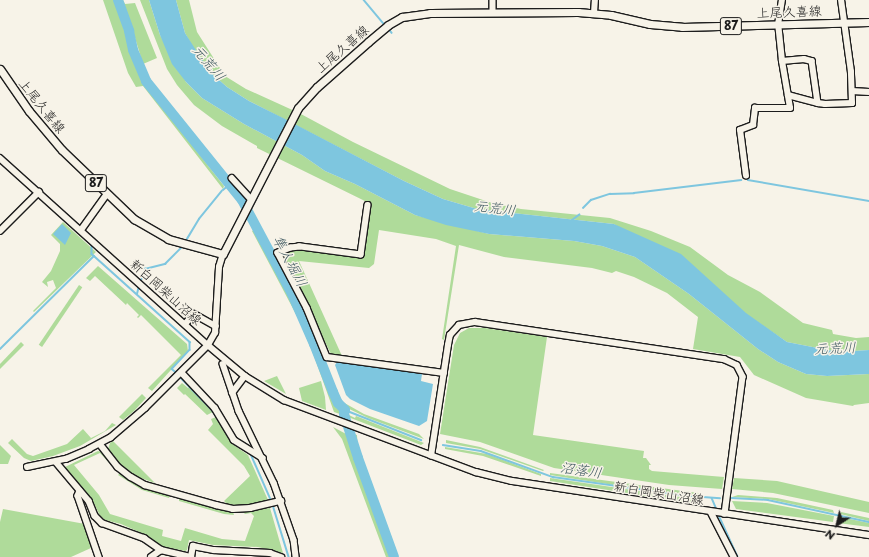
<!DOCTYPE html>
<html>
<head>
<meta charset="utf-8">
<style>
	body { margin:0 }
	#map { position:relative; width:869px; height:557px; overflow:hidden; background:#f7f3e8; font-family:"Playpen Sans","Klee One",sans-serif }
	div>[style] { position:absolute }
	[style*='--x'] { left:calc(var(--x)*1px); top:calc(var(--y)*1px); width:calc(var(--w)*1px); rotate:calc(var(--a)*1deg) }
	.green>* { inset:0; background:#afdb9a; transform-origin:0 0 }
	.water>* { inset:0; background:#7ec6df }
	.stream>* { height:1.5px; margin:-0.75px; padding:0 0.75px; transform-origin:0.75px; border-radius:0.75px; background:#7ec6df }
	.river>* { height:10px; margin:-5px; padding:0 5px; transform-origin:5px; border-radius:5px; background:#7ec6df }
	.roads { filter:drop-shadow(1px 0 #1c1c1c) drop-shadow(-1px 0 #1c1c1c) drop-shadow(0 1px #1c1c1c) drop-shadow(0 -1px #1c1c1c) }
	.minor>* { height:5.5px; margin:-2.75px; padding:0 2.75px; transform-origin:2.75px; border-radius:2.75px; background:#f7f3e8 }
	.major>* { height:7px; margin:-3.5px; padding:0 3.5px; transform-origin:3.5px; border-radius:3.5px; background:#f7f3e8 }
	span { translate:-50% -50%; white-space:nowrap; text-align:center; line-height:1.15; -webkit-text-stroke:3px #f7f3e8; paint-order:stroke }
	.shield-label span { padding:1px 3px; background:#f7f3e8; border:1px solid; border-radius:3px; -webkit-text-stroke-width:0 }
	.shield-label { font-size:12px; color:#1c1c1c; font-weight:700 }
	.street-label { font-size:13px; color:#1c1c1c }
	.water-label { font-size:14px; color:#3e5860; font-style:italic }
	.north { position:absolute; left:817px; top:505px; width:40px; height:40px; -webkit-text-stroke:3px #f7f3e8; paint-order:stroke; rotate:215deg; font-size:11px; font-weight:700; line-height:16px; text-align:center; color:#1c1c1c }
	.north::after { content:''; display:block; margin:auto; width:14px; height:18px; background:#1c1c1c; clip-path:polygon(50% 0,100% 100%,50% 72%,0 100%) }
</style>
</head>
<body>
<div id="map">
	<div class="green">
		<div style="clip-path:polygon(103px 0,115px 0,135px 66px,145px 85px,224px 186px,223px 189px,143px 86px,136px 87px,128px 73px)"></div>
		<div style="clip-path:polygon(120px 0,123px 0,125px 4px,135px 3px,157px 58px,143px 64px,129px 18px)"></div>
		<div style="clip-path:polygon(140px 0,149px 0,160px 35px,186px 82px,202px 98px,244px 124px,302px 155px,325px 171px,355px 184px,415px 215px,489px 234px,574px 241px,602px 246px,635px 257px,689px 294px,758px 349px,778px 362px,806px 374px,827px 376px,869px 374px,869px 403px,854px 405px,853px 406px,806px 398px,754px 375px,740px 357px,693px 349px,698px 317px,667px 293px,634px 277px,616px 271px,612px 273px,592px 268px,504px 257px,459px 245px,444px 340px,442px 339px,456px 246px,436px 239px,379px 230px,374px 264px,369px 268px,299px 261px,342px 356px,331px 354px,282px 256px,283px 253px,298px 249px,363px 257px,371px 204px,257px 148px,257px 146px,222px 126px,194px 105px,177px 85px,167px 69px)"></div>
		<div style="clip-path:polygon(176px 0,189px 0,197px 32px,225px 76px,246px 89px,299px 113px,353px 142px,450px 189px,492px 203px,521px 209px,610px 218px,651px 231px,690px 247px,728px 275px,760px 292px,803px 323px,832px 330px,833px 334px,856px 338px,869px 337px,869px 350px,838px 352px,787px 342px,614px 224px,477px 209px,443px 199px,404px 181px,249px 101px,227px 87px,210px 72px,198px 56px,185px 33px)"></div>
		<div style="clip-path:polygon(63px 222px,96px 252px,34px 312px,33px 311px,56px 288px,53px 280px,47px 282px,48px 287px,42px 282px,51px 271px,60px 251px,60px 244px,51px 235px)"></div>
		<div style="clip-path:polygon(260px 226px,303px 307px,341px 401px,364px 414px,419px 434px,424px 439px,368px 418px,343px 406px,339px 402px,308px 323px,258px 227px)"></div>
		<div style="clip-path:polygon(254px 230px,299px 312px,329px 393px,337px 405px,343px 409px,343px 415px,334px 412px,314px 356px,299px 320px,252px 231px)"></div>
		<div style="clip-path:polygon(98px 266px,187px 344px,188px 351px,152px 391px,148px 388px,181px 355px,141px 315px,138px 318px,137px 317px,139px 315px,127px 303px,126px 305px,95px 276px,90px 281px,86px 278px)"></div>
		<div style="left:79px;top:285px;width:4px;height:72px;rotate:34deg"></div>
		<div style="clip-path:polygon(469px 328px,485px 328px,547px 337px,533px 435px,644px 451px,643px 458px,646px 458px,651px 465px,649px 465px,649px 469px,652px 471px,724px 477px,722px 489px,669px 485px,554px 468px,480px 442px,440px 434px,454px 345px,460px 333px)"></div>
		<div style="clip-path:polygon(21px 342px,24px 345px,0 369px,0 364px)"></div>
		<div style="clip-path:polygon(277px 376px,286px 394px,264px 381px)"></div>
		<div style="clip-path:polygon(321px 381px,325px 397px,326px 410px,302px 401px,299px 388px)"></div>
		<div style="clip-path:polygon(182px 383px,188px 388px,189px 387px,213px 412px,207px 415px,185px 394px,184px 395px,177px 388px)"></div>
		<div style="clip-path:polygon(142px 394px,146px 398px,134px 411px,123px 420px,119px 417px)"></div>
		<div style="clip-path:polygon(347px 414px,355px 418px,356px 416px,424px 443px,421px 445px,348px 417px)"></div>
		<div style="clip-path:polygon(216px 417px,231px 443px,248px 455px,268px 500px,243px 506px,227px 504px,224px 501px,250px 476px,244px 466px,208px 430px,213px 424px,211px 419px)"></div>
		<div style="clip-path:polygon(112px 423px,116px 425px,80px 446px,53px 456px,31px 461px,24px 458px,8px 443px,12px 439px,27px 454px,33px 456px,67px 444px,83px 429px,91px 438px,105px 431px)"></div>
		<div style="clip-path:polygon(333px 427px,348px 435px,392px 557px,386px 557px,342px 439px)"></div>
		<div style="clip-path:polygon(353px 434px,357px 435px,358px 451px,397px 557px,396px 557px,361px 464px)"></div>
		<div style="clip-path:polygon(446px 440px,480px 447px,544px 470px,543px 471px,480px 449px,446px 443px)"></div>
		<div style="clip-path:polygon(113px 441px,155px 483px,135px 476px,117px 461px,108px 449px,110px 443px)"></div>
		<div style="clip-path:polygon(0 445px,11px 456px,8px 464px,0 464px)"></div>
		<div style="clip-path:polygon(445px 447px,487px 454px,541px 474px,541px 476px,483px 456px,445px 449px)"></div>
		<div style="clip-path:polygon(98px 451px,101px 452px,111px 465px,100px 453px,74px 465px,99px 495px,110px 514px,163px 530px,162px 536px,181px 541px,185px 528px,222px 539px,245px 541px,254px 516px,251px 513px,245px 514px,243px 512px,270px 508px,283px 553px,258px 547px,213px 545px,189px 540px,187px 550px,185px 551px,161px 546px,146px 535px,121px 524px,105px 520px,100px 516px,92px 499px,65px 467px)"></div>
		<div style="clip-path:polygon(120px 473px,139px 486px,170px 495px,169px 498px,142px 490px,118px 475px)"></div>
		<div style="clip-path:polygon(550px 473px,698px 493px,702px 496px,639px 489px,550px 475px)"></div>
		<div style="clip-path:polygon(550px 478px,701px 500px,698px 504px,550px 481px)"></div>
		<div style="clip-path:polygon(734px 478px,777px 481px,869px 502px,869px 513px,773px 493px,732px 489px)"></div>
		<div style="clip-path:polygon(738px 495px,777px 498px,833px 510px,834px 513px,768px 499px,732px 497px)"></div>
		<div style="clip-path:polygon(179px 498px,216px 509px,233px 512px,234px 515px,224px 514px,179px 501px)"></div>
		<div style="clip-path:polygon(732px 501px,767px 503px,834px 516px,833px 522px,736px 509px)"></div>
		<div style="clip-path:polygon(3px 509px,85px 524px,91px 548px,71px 557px,0 557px,0 522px)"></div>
		<div style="clip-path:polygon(841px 512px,869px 518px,869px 521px,840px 514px)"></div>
		<div style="clip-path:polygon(840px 517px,869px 523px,869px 527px,838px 523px)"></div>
	</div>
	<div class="water">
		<div style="clip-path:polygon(149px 0,176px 0,185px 33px,210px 72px,227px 87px,249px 101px,285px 119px,404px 181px,443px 199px,477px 209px,614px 224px,681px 254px,746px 313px,787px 342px,838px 352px,869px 350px,869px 374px,827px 376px,806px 374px,778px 362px,758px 349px,689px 294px,635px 257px,602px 246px,574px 241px,489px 234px,446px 225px,415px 215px,355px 184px,325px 171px,302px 155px,244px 124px,202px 98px,186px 82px,172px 64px,160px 35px)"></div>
		<div style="clip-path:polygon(62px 224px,71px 233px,65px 245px,53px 234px)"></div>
		<div style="clip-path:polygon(337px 362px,422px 374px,421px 381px,433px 384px,427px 421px,419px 426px,370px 409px,350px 399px,346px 395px,335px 365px)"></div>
	</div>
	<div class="stream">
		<div style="--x:364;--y:0;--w:33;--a:50"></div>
		<div style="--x:388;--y:28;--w:6;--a:51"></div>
		<div style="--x:748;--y:180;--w:123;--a:9.8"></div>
		<div style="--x:223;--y:190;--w:8;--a:-40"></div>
		<div style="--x:583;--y:208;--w:11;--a:-45"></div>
		<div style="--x:591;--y:200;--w:20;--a:-18"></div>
		<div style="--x:610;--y:194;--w:24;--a:-2"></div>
		<div style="--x:634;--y:193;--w:108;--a:-6.9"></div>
		<div style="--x:572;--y:220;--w:9;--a:-36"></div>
		<div style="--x:187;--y:239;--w:23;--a:-59"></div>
		<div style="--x:199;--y:219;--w:36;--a:-51"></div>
		<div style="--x:92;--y:244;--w:10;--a:90"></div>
		<div style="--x:92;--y:254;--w:132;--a:41.9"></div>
		<div style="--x:190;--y:342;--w:8;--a:90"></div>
		<div style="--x:190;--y:350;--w:26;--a:133"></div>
		<div style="--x:172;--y:369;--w:6;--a:39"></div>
		<div style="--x:140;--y:283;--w:15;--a:-70"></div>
		<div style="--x:145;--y:269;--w:21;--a:-14"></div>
		<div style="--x:165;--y:264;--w:24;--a:-45"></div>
		<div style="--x:137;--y:294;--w:8;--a:-76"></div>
		<div style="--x:0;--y:349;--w:132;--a:-44.7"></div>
		<div style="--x:179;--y:376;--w:49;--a:45.8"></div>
		<div style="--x:213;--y:411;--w:36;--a:58"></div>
		<div style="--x:232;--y:442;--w:13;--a:32"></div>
		<div style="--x:345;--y:410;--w:82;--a:21.5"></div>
		<div style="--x:443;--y:445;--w:38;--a:9"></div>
		<div style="--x:481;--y:451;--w:77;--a:19.9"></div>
		<div style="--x:553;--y:477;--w:137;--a:8"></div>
		<div style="--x:689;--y:496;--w:31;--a:4"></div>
		<div style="--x:251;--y:454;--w:52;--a:66.4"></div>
		<div style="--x:712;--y:498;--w:13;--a:67"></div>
		<div style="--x:732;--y:498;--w:36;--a:3"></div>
		<div style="--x:768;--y:500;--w:103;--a:12.3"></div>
		<div style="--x:273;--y:505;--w:54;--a:72.9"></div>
		<div style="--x:718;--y:513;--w:48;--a:65.6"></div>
	</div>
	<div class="river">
		<div style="--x:118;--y:0;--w:33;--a:70"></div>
		<div style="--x:129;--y:31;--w:19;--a:78"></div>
		<div style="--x:133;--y:50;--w:34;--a:67"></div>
		<div style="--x:146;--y:81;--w:153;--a:51.1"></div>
		<div style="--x:242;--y:200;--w:106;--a:62"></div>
		<div style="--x:292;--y:294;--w:55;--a:66.3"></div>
		<div style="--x:314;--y:344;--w:52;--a:68.4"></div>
		<div style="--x:333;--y:392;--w:12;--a:66"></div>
		<div style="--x:338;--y:403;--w:10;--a:45"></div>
		<div style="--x:345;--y:410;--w:4;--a:104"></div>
		<div style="--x:344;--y:414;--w:46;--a:72.3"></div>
		<div style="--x:358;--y:458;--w:105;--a:70"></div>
	</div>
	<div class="roads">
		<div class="minor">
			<div style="--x:493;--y:0;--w:12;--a:90"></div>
			<div style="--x:594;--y:13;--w:13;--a:-86"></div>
			<div style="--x:782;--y:61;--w:22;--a:-5"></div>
			<div style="--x:804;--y:59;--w:8;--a:14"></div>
			<div style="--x:812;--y:61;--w:42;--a:81.9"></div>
			<div style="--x:818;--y:103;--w:7;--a:8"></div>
			<div style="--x:825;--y:104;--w:27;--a:-2"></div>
			<div style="--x:852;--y:103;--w:31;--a:-92"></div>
			<div style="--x:851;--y:72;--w:73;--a:-97.9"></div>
			<div style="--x:852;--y:91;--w:17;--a:3"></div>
			<div style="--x:788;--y:95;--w:31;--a:15"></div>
			<div style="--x:0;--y:158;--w:280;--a:42"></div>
			<div style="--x:208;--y:345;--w:48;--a:40"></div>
			<div style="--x:245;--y:376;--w:46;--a:31.6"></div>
			<div style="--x:284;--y:400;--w:205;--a:20.6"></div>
			<div style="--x:476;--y:472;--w:37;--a:14"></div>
			<div style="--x:512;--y:481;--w:361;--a:8.6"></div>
			<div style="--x:746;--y:176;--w:46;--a:-97.4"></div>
			<div style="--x:740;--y:130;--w:14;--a:-21"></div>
			<div style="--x:753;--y:125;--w:17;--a:-83"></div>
			<div style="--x:755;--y:108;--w:35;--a:0"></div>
			<div style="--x:790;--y:108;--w:48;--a:-99.7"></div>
			<div style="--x:782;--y:61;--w:36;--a:-96"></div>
			<div style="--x:778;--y:25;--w:25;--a:-81"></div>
			<div style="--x:232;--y:178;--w:28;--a:48"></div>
			<div style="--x:368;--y:205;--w:50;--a:98"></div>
			<div style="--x:361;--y:255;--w:62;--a:-172.5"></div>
			<div style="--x:300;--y:247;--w:9;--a:174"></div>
			<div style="--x:291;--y:248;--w:14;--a:159"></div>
			<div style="--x:278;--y:253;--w:62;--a:62.2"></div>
			<div style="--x:307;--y:308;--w:53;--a:67.8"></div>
			<div style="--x:327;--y:357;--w:118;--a:7.8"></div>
			<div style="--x:81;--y:230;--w:44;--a:-54.2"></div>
			<div style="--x:0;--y:231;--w:55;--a:-45"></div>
			<div style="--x:185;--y:324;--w:13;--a:-48"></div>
			<div style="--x:194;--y:314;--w:25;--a:29"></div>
			<div style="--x:223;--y:364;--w:50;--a:71.2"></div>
			<div style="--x:239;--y:411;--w:80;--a:64.1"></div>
			<div style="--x:274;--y:483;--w:60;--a:70.7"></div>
			<div style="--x:294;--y:540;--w:17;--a:83"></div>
			<div style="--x:182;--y:373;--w:48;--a:46.7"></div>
			<div style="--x:215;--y:408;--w:37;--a:59"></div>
			<div style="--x:234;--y:440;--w:34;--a:32"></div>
			<div style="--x:232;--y:393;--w:21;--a:-53"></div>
			<div style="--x:100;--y:444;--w:29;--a:52"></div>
			<div style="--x:118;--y:467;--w:16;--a:38"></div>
			<div style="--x:131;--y:477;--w:16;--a:30"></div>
			<div style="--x:145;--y:485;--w:74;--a:15.7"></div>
			<div style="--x:216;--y:505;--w:17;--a:13"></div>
			<div style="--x:233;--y:509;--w:17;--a:-3"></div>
			<div style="--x:250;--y:508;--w:32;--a:-13"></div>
			<div style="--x:431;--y:456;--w:112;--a:-81.3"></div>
			<div style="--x:448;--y:345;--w:10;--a:-79"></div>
			<div style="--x:450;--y:335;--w:13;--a:-48"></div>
			<div style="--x:459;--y:325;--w:16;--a:-11"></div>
			<div style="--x:475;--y:322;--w:252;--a:8.5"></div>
			<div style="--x:724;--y:359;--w:14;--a:25"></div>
			<div style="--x:737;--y:365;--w:13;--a:63"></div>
			<div style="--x:743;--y:377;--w:138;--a:97.5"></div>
			<div style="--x:56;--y:462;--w:51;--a:49.8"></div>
			<div style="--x:89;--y:501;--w:16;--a:68"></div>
			<div style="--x:95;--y:516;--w:10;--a:45"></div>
			<div style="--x:102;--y:523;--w:45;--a:19.7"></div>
			<div style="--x:144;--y:538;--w:21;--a:35"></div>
			<div style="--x:161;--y:550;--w:31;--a:13"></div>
			<div style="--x:191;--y:557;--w:11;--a:-80"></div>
			<div style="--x:193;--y:546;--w:21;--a:11"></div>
			<div style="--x:214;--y:550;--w:56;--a:3.1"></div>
			<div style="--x:270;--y:553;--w:12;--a:20"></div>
			<div style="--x:27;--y:467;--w:40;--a:-12"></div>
			<div style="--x:66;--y:459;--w:25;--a:-23"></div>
			<div style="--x:89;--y:449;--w:24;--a:-28"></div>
			<div style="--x:110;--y:438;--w:46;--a:-40.6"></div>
			<div style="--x:145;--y:408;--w:89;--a:-45"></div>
			<div style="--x:208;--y:345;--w:14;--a:-60"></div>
			<div style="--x:215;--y:333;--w:66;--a:-86.5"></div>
			<div style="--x:219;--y:267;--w:14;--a:-73"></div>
			<div style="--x:80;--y:491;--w:5;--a:112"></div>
			<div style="--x:78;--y:496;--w:65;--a:71"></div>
			<div style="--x:711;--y:512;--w:51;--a:62.9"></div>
			<div style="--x:151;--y:557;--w:12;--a:-35"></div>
		</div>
		<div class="major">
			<div style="--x:0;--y:69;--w:51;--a:55.4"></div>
			<div style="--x:29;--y:111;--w:51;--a:49.8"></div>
			<div style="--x:62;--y:150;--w:100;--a:43.8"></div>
			<div style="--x:134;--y:219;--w:39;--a:30"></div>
			<div style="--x:168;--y:239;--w:57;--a:15.3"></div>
			<div style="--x:223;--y:254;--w:164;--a:-62.8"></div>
			<div style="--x:298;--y:108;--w:28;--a:-48"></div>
			<div style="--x:317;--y:87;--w:68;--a:-41.4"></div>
			<div style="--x:368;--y:42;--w:26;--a:-40"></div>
			<div style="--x:388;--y:25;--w:16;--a:-30"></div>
			<div style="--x:402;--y:17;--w:28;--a:-8"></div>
			<div style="--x:430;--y:13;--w:148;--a:-0.4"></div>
			<div style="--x:578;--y:12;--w:33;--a:5"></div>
			<div style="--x:611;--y:15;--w:40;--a:13"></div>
			<div style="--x:650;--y:24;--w:32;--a:5"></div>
			<div style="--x:682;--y:27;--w:187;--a:-1.5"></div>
		</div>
	</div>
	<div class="shield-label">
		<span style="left:731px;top:26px">87</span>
		<span style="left:96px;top:183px">87</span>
	</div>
	<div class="street-label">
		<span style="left:789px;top:12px;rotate:-2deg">上尾久喜線</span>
		<span style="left:342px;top:49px;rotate:-41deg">上尾久喜線</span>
		<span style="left:42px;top:106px;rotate:51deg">上尾久喜線</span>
		<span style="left:166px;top:292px;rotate:42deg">新白岡柴山沼線</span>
		<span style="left:659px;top:493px;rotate:9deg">新白岡柴山沼線</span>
	</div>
	<div class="water-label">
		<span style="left:209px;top:63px;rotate:50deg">元荒川</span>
		<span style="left:495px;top:208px;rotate:7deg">元荒川</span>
		<span style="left:290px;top:261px;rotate:62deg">隼人堀川</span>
		<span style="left:835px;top:348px;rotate:-2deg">元荒川</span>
		<span style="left:581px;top:470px;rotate:8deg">沼落川</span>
	</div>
	<div class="north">N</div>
</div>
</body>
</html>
